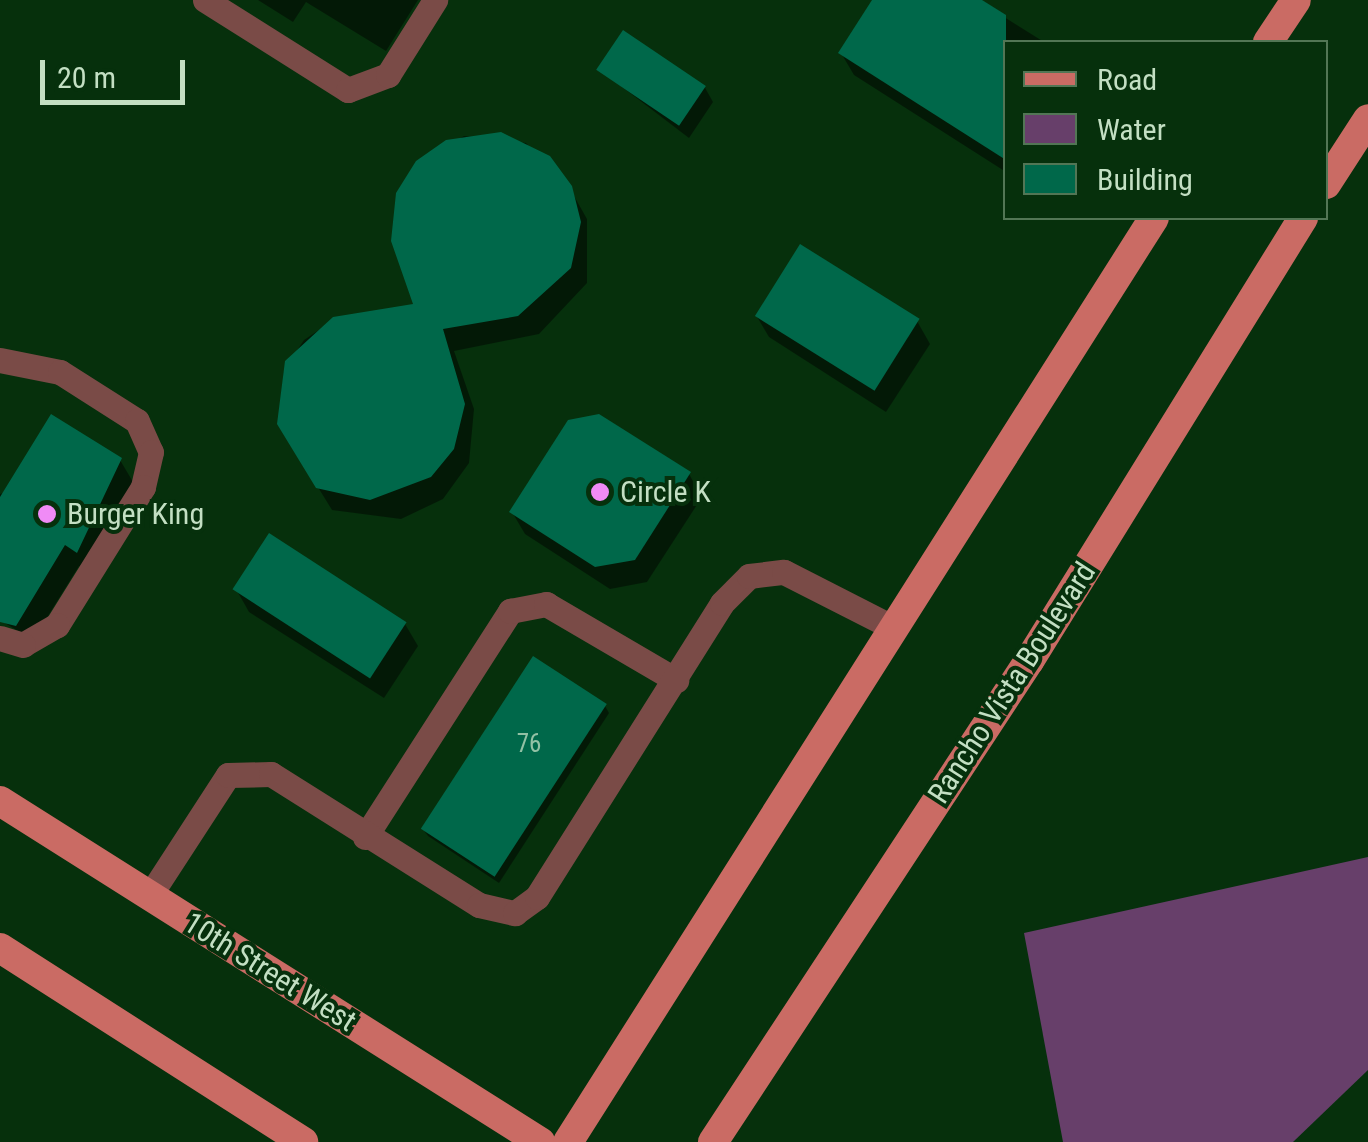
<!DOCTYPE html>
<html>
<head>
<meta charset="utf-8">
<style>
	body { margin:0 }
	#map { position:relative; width:1368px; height:1142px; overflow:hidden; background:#06300c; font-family:"Roboto Condensed",sans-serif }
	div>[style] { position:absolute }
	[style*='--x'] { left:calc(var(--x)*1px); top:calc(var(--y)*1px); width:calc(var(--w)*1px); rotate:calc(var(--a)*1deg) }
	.water>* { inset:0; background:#673f6a }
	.shadow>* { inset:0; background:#0007 }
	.building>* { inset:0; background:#00684a; transform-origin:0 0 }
	.lane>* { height:25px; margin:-12.5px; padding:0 12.5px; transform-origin:12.5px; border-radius:12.5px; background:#7a4b47 }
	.primary>* { height:30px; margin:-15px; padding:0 15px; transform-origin:15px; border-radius:15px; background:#ca6b64 }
	.dots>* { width:28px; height:28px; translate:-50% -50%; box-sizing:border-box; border:5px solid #06300c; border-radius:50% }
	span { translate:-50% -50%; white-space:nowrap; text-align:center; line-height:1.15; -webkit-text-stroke:8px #06300c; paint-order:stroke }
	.number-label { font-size:25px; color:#92c1a5 }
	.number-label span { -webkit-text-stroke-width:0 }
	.poi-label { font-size:30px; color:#c3dfc3 }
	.left { translate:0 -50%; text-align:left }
	.street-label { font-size:30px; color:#c3dfc3 }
	.legend { position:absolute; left:1003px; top:40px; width:325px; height:180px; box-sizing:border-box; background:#06300c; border:2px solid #527655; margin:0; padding:12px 18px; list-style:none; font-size:30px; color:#c3dfc3 }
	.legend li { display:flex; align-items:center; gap:20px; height:50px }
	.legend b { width:50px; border:2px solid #527655 }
	.scale { position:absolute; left:40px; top:60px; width:145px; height:45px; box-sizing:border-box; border:5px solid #c3dfc3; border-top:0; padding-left:12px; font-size:30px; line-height:35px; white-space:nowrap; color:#c3dfc3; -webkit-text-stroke:8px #06300c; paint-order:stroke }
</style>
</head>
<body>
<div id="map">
	<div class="water">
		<div style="clip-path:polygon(1368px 857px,1368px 1070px,1293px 1142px,1063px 1142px,1024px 933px)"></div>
	</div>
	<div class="shadow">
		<div style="clip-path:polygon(258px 0,418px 0,386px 51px,306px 2px,293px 22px)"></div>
		<div style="clip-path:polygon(875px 0,977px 0,1044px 42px,1006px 42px,1006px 172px,854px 75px,841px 53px)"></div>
		<div style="clip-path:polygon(600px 70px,704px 86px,713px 102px,689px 138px)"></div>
		<div style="clip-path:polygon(464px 136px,526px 143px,574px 196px,587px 219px,587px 283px,539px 334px,454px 351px,474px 409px,469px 463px,443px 499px,401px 519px,332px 510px,279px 424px,284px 370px,304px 340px,334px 320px,417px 306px,418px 163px)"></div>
		<div style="clip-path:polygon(756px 315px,917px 321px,930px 344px,886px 412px,769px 337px)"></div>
		<div style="clip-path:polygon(120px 460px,133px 482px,90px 573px,79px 566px,33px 640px,0 620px,0 494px)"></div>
		<div style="clip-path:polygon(689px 474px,702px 497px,647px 582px,610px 589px,525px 534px,512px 512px)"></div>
		<div style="clip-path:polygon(236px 589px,405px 624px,418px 646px,384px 698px,249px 612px)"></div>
		<div style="clip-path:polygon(605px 706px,609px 713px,499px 883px,428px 836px,423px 829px)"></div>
	</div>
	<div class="building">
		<div style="clip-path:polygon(872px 0,982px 0,1006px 15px,1006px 160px,838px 53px)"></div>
		<div style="left:623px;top:30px;width:100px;height:48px;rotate:34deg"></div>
		<div style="clip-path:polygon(501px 132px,550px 156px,572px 186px,581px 222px,571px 268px,518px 316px,443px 329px,465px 404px,454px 449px,431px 477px,370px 500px,316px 488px,277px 424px,285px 361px,333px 317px,413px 304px,391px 241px,396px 193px,416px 161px,446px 140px)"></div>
		<div style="left:800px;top:244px;width:141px;height:85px;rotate:32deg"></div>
		<div style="clip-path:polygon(51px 414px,122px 458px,77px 553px,65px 545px,16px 626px,0 622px,0 497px)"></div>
		<div style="clip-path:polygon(599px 414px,691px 472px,635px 560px,595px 567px,509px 512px,568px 420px)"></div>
		<div style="left:269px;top:533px;width:164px;height:67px;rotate:33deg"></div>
		<div style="left:533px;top:656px;width:88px;height:206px;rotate:33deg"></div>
	</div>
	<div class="lane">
		<div style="--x:205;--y:0;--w:169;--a:32.2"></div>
		<div style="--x:348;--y:90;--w:43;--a:-20.6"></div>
		<div style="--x:388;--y:75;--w:89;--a:-57.9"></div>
		<div style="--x:0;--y:360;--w:61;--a:11.3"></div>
		<div style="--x:60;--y:372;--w:91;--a:32.5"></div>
		<div style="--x:137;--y:421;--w:34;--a:66"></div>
		<div style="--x:151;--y:452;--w:36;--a:103"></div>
		<div style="--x:143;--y:487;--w:163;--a:121.9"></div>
		<div style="--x:57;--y:625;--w:39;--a:150"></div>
		<div style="--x:23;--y:645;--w:24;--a:-163"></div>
		<div style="--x:365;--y:837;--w:269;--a:-57.3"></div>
		<div style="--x:510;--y:611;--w:37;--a:-11"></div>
		<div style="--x:546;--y:604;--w:151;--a:30.3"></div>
		<div style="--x:150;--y:895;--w:143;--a:-57"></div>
		<div style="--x:228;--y:775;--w:43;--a:-1.3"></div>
		<div style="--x:271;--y:774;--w:246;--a:32.2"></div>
		<div style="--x:479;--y:905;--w:37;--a:13"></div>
		<div style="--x:515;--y:913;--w:27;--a:-36"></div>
		<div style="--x:537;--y:897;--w:347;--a:-57.8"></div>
		<div style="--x:722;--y:603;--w:38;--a:-45"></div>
		<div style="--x:749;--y:576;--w:35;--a:-7"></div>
		<div style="--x:784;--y:572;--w:117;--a:27"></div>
	</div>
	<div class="primary">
		<div style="--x:1268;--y:42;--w:50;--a:-56.3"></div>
		<div style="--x:1326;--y:184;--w:77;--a:-57.1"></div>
		<div style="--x:0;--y:801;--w:639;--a:32.27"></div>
		<div style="--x:0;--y:948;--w:360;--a:32.6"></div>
		<div style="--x:568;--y:1142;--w:1094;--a:-57.62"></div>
		<div style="--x:713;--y:1142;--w:576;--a:-56.7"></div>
		<div style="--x:1029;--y:661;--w:521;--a:-58.26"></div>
	</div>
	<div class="dots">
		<div style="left:600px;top:492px;background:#f08bf6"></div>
		<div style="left:47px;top:514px;background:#f08bf6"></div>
	</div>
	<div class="number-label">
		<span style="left:529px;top:744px">76</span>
	</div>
	<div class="poi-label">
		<span class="left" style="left:620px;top:492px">Circle K</span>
		<span class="left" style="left:67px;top:514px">Burger King</span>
	</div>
	<div class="street-label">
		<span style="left:1012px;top:683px;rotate:-57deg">Rancho Vista Boulevard</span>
		<span style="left:270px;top:972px;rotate:32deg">10th Street West</span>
	</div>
	<ul class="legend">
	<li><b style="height:12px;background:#ca6b64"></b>Road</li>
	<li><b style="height:28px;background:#673f6a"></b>Water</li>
	<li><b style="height:28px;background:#00684a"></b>Building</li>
	</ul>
	<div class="scale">20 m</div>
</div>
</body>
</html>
